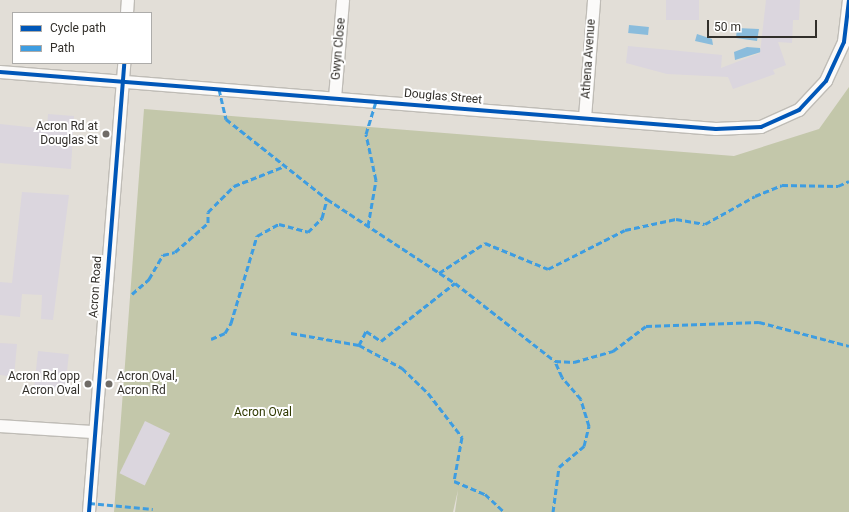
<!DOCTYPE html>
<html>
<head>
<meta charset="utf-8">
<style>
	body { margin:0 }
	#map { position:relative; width:849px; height:512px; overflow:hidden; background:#e2ded7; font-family:Roboto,sans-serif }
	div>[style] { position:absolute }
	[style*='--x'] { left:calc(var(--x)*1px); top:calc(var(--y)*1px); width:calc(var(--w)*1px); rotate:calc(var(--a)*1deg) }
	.green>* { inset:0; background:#c3c7aa }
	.water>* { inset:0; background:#8abcdc; transform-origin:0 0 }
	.building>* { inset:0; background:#dbd6de; transform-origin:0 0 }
	.roads { filter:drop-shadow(1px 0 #bfbcb6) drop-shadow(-1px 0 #bfbcb6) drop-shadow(0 1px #bfbcb6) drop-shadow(0 -1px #bfbcb6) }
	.street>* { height:12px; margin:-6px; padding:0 6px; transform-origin:6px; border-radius:6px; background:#fbfaf9 }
	.quiet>* { height:3px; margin-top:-1.5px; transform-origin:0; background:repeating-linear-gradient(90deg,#3e9de1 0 6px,transparent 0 9px) }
	.cycleway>* { height:4px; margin:-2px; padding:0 2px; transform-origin:2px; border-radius:2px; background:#0057b8 }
	.dots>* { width:11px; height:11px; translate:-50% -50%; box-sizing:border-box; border:2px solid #fff; border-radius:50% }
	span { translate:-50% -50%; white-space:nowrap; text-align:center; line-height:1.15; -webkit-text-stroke:4px #fff; paint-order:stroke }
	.street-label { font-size:12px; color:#322f2a }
	.poi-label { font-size:12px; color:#322f2a }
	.right { translate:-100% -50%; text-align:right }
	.left { translate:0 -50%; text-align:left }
	.park-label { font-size:12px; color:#2f3900 }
	.legend { position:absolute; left:12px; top:12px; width:140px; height:52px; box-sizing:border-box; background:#fff; border:1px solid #adacaa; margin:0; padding:5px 7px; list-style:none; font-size:12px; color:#322f2a }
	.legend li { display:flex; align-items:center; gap:8px; height:20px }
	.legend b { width:20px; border:1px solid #adacaa }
	.scale { position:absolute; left:707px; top:20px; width:110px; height:18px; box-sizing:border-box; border:2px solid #322f2a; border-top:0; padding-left:5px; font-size:12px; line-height:14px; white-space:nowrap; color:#322f2a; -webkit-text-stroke:3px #fff; paint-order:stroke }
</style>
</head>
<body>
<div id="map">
	<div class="green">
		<div style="clip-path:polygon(849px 87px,849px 512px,455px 512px,458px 490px,453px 512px,114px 512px,144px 109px,734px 156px,819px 129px)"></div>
	</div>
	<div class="water">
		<div style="left:629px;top:25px;width:20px;height:8px;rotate:6deg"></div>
		<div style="clip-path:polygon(737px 28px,759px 29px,757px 41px,736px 38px)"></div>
		<div style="clip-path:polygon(697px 34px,712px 39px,713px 45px,695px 41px)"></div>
		<div style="clip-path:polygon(747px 47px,760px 48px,761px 52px,735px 60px,734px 52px)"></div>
	</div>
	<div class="building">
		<div style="left:666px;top:0;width:33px;height:20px"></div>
		<div style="clip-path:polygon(766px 0,800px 0,799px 20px,793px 20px,792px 43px,778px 42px,786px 65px,773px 70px,775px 74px,733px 89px,728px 77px,667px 74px,626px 63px,628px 46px,722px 55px,721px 68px,760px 53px)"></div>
		<div style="clip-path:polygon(48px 114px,74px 116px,71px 169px,0 163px,0 124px,47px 129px)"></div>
		<div style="clip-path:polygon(22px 192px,69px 195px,53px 320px,41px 319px,42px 295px,22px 294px,20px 317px,0 315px,0 282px,12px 283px)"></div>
		<div style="clip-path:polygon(0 343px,17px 344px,14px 377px,0 375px)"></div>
		<div style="left:38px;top:351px;width:31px;height:38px;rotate:6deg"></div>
		<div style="left:145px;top:421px;width:28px;height:58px;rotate:26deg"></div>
	</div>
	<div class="roads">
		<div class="street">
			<div style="--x:127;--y:13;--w:13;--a:-86"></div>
			<div style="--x:0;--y:72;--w:718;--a:4.55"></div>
			<div style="--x:716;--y:129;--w:45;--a:-2.5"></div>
			<div style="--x:761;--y:127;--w:42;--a:-24.1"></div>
			<div style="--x:799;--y:110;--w:40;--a:-47"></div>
			<div style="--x:826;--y:81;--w:43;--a:-65.2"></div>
			<div style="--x:844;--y:42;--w:42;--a:-83.2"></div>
			<div style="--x:335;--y:98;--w:98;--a:-85.3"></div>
			<div style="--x:585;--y:118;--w:118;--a:-85.6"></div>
			<div style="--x:0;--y:426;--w:94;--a:3.7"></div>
			<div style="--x:89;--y:512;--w:450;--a:-85.5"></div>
		</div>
	</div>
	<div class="quiet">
		<div style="--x:219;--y:89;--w:31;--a:77"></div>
		<div style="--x:226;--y:119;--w:129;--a:38.4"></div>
		<div style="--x:327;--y:199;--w:153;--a:33.3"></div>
		<div style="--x:455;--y:283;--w:127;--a:38"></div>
		<div style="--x:555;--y:361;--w:19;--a:3"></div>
		<div style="--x:574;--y:362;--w:41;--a:-15.8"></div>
		<div style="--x:613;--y:351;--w:41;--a:-37.1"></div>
		<div style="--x:646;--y:326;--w:113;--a:-2"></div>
		<div style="--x:759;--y:322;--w:93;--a:14.9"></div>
		<div style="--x:368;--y:226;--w:47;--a:-80.1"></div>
		<div style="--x:376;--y:180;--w:47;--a:-102.3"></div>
		<div style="--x:366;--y:134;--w:34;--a:-73"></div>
		<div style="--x:439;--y:273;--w:55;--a:-33.1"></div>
		<div style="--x:485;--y:243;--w:68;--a:22.4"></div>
		<div style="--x:548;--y:269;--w:86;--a:-26.9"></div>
		<div style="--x:625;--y:230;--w:52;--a:-12.2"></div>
		<div style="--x:676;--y:219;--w:29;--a:10"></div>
		<div style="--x:705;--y:224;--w:57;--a:-29.2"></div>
		<div style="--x:755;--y:196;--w:29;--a:-22"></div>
		<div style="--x:782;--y:185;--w:56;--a:1"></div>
		<div style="--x:838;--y:186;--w:12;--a:-24"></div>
		<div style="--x:132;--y:294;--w:23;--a:-41"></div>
		<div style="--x:149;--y:279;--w:28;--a:-60"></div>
		<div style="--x:163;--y:255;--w:12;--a:-14"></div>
		<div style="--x:175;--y:252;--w:44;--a:-41.3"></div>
		<div style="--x:208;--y:223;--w:11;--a:-90"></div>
		<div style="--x:208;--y:212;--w:37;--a:-45"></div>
		<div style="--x:234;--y:186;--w:55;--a:-21.4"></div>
		<div style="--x:291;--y:333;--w:69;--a:10"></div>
		<div style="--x:359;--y:345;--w:16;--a:-63"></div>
		<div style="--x:366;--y:331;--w:18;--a:34"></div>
		<div style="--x:381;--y:341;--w:94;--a:-38.1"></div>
		<div style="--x:211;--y:339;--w:15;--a:-23"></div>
		<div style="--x:225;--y:333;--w:12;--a:-59"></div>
		<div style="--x:231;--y:323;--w:91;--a:-73.4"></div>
		<div style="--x:257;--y:236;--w:25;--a:-29"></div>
		<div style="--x:279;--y:224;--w:30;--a:15"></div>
		<div style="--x:308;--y:232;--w:20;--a:-45"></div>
		<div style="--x:322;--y:218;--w:20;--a:-75"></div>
		<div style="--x:359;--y:345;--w:49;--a:28.1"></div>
		<div style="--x:402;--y:368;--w:36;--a:44"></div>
		<div style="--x:428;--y:393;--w:56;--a:52.3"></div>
		<div style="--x:462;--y:437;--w:45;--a:100.3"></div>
		<div style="--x:454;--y:481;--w:34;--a:23"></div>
		<div style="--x:485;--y:494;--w:26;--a:43"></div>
		<div style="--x:89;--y:503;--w:64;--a:5.4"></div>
		<div style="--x:553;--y:512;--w:45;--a:-82.4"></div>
		<div style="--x:559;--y:467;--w:33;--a:-40"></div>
		<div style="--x:584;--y:446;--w:21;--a:-76"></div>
		<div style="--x:589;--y:426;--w:28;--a:-107"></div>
		<div style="--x:581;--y:399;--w:29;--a:-131"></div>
		<div style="--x:562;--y:377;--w:17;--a:-114"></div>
	</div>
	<div class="cycleway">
		<div style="--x:0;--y:72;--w:718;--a:4.55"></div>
		<div style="--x:716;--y:129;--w:45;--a:-2.5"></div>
		<div style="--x:761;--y:127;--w:42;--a:-24.1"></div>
		<div style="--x:799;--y:110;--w:40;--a:-47"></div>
		<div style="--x:826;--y:81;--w:43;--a:-65.2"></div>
		<div style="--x:844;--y:42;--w:42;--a:-83.2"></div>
		<div style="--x:89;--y:512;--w:450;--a:-85.5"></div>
	</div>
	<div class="dots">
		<div style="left:106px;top:134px;background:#706c67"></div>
		<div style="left:88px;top:384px;background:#706c67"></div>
		<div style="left:109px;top:384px;background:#706c67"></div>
	</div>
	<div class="street-label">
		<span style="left:339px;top:49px;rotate:-85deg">Gwyn Close</span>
		<span style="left:589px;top:59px;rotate:-86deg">Athena Avenue</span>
		<span style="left:443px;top:97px;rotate:5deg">Douglas Street</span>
		<span style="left:96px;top:287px;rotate:-86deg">Acron Road</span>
	</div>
	<div class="poi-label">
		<span class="right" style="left:98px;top:134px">Acron Rd at<br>Douglas St</span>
		<span class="right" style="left:80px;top:384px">Acron Rd opp<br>Acron Oval</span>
		<span class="left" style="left:117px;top:384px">Acron Oval,<br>Acron Rd</span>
	</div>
	<div class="park-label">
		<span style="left:263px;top:413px">Acron Oval</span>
	</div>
	<ul class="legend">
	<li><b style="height:5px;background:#0057b8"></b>Cycle path</li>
	<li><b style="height:5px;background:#3e9de1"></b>Path</li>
	</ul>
	<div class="scale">50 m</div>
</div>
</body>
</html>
